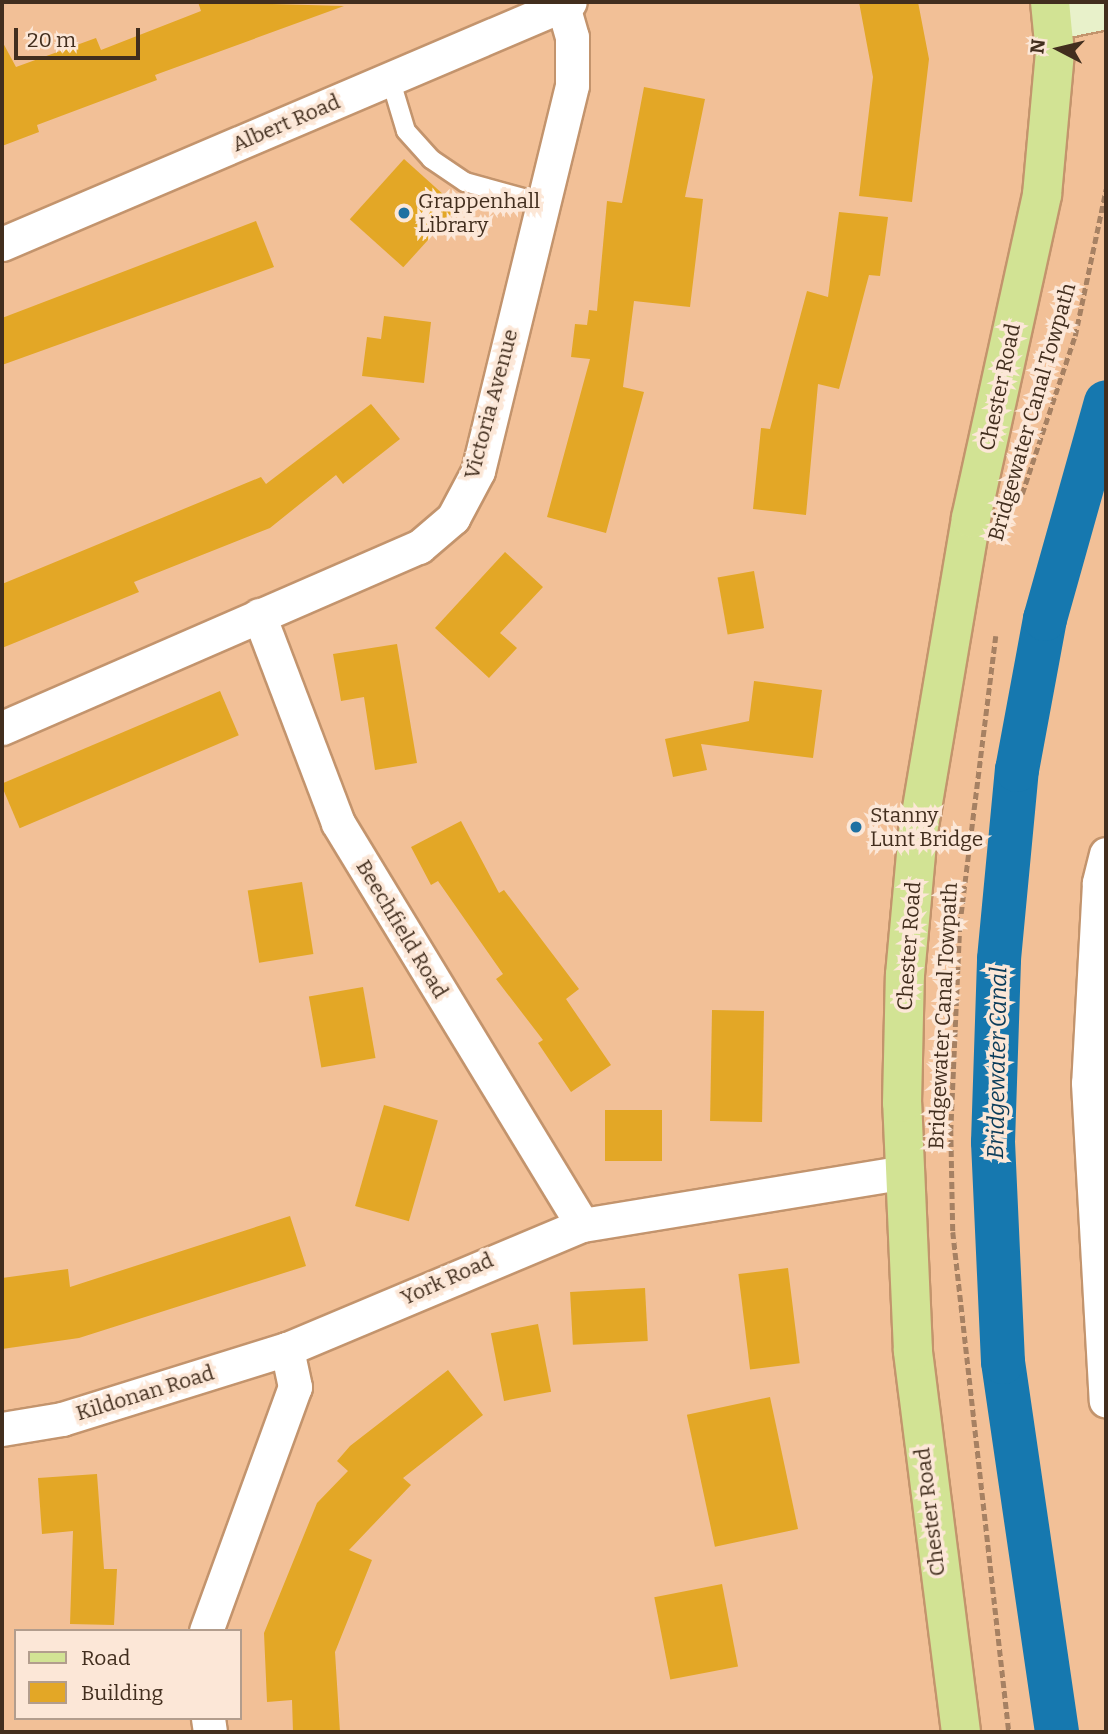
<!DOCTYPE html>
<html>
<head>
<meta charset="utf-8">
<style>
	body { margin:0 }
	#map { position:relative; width:1108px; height:1734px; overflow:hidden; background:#f2c097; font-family:Bitter,serif }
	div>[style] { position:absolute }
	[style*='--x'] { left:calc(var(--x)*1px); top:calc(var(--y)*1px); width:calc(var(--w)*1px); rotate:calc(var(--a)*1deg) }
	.canal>* { height:44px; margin:-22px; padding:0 22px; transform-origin:22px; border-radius:22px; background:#1678af }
	.building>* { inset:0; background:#e3a726; transform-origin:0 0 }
	.path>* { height:4.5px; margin-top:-2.25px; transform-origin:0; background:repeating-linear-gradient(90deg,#a68163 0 7px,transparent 0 10.5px) }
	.roads { filter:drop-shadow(2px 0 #c3946d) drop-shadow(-2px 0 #c3946d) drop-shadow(0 2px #c3946d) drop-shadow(0 -2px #c3946d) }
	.lane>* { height:18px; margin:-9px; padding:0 9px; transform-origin:9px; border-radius:9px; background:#fff }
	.street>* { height:33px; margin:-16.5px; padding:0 16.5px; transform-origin:16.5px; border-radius:16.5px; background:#fff }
	.secondary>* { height:38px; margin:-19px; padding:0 19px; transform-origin:19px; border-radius:19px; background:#e8f1ca }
	.primary>* { height:38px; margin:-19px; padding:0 19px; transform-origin:19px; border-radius:19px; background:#d2e394 }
	.dots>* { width:19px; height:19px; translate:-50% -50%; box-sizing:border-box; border:4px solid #fce7d7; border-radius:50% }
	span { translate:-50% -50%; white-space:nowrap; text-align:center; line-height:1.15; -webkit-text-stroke:7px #fce7d7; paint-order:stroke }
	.street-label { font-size:21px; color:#422e1e }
	.poi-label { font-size:21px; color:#422e1e }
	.left { translate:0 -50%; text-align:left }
	.water-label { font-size:23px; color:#0a3b59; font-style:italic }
	.frame { position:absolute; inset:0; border:4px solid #422e1e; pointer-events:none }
	.legend { position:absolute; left:14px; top:1629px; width:228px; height:91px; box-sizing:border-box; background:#fce7d7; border:2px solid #b29d8d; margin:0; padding:9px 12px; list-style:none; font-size:21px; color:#422e1e }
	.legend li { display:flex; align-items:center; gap:14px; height:35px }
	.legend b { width:35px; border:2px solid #b29d8d }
	.north { position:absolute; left:1024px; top:14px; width:70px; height:70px; -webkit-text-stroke:5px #fce7d7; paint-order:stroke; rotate:277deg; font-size:19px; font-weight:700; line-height:28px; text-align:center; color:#422e1e }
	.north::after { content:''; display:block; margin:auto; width:24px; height:32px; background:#422e1e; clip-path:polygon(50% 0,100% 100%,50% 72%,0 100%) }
	.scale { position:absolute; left:14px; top:28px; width:126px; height:32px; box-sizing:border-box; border:4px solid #422e1e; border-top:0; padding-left:9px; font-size:21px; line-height:24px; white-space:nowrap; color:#422e1e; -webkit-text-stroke:5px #fce7d7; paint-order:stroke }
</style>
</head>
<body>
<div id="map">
	<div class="canal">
		<div style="--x:1057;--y:1732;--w:374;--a:-98.3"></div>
		<div style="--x:1003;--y:1362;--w:220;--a:-92.6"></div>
		<div style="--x:993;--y:1142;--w:183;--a:-88.1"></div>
		<div style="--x:999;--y:959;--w:190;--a:-84.6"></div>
		<div style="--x:1017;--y:770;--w:154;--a:-79.5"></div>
		<div style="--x:1045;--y:619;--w:225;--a:-74.3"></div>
	</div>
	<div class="building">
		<div style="clip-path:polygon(198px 2px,344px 6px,155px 75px,157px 80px,37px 125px,39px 132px,2px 146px,2px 41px,16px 67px,96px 38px,101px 50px,201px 11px)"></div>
		<div style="clip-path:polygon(859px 2px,918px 2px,929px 59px,912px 202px,859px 196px,873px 77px)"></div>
		<div style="clip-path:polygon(644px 87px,705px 99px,685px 197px,703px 199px,690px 307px,634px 301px,623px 387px,644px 392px,606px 533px,547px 517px,590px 359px,571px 357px,575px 324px,587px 325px,589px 310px,597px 311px,607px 201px,622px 203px)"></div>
		<div style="left:404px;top:159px;width:72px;height:81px;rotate:42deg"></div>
		<div style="clip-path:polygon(839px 212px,888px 217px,880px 276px,869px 275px,839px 389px,818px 384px,806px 515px,753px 509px,761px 428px,770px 429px,807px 291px,828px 297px)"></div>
		<div style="clip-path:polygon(256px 221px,274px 267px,2px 365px,2px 318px)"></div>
		<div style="clip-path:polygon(384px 316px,431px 322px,424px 383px,362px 376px,367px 337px,381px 339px)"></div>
		<div style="clip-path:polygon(371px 404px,400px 439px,343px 484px,336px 475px,270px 528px,134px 582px,139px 592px,2px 648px,2px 584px,261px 477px,266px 484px)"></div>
		<div style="clip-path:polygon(505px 552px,543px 587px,500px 633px,517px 648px,489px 678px,435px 628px)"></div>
		<div style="left:754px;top:571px;width:58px;height:37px;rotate:80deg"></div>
		<div style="clip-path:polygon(397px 644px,417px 763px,375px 770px,364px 697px,341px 701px,333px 654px)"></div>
		<div style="clip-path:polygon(754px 681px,822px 690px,813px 758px,701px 744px,707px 770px,673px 777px,665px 739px,749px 721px)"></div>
		<div style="left:220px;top:691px;width:48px;height:238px;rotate:67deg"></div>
		<div style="clip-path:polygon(461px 821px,499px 893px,504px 890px,579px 989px,566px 999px,611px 1065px,571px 1092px,538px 1043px,543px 1040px,496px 979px,503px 974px,438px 881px,431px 885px,411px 847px)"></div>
		<div style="left:302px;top:882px;width:73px;height:55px;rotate:81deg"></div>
		<div style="left:363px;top:987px;width:72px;height:55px;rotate:80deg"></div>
		<div style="left:712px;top:1010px;width:52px;height:111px;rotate:1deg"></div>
		<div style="left:384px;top:1105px;width:56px;height:105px;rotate:16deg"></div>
		<div style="left:605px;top:1110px;width:57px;height:51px"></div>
		<div style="clip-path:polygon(290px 1216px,306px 1266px,79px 1338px,2px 1349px,2px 1278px,68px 1269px,70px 1287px)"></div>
		<div style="left:788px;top:1268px;width:96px;height:50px;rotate:83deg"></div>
		<div style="left:645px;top:1288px;width:53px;height:75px;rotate:87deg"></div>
		<div style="left:538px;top:1324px;width:69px;height:48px;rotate:79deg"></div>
		<div style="clip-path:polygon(448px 1370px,483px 1415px,403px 1478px,411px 1485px,349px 1550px,372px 1560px,335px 1652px,340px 1732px,293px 1732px,292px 1700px,267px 1702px,264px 1633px,317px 1503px,348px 1471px,337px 1461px,350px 1446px)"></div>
		<div style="left:770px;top:1397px;width:135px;height:85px;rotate:78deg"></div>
		<div style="clip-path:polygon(97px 1474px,104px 1569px,117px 1569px,114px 1625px,70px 1624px,73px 1531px,42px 1534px,38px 1478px)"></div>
		<div style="left:722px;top:1584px;width:84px;height:69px;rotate:79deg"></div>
	</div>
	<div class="path">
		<div style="--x:1022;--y:494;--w:167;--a:-71.5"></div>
		<div style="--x:1075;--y:336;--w:150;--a:-78.1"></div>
		<div style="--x:996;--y:636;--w:291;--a:97.1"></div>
		<div style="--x:960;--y:925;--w:204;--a:92.5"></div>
		<div style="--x:951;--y:1129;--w:103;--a:88.9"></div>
		<div style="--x:953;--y:1232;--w:503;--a:83.61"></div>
	</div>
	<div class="roads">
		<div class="lane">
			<div style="--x:390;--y:78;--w:55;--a:73.2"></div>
			<div style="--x:406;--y:131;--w:38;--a:48"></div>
			<div style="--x:431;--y:159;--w:41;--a:34.1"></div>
			<div style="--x:465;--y:182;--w:80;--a:15.3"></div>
		</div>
		<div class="street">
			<div style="--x:2;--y:244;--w:617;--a:-23.08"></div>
			<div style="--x:259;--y:615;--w:222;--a:69.2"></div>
			<div style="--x:338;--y:823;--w:470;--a:58.7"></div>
			<div style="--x:2;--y:728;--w:455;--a:-23.5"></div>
			<div style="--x:419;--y:547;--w:45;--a:-40.5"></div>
			<div style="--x:453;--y:518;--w:53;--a:-62"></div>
			<div style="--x:478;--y:471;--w:397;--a:-76.3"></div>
			<div style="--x:572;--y:85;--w:48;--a:-90"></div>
			<div style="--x:572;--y:37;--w:33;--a:-106"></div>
			<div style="--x:1106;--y:854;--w:30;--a:104"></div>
			<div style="--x:1099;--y:883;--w:200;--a:93.1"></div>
			<div style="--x:1088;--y:1083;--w:318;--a:86.8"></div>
			<div style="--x:2;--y:1429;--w:61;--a:-9.5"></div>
			<div style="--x:62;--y:1419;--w:236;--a:-17.3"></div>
			<div style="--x:206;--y:1631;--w:260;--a:-70"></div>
			<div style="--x:295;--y:1387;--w:39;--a:-102"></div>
			<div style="--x:287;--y:1349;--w:320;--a:-22.8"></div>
			<div style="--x:582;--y:1225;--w:326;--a:-9.3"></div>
			<div style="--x:208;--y:1718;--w:14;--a:82"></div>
		</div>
		<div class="secondary">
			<div style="--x:1053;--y:21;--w:54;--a:-11.7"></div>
		</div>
		<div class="primary">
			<div style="--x:961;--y:1732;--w:384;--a:-97.2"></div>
			<div style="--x:913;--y:1351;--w:248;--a:-92.5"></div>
			<div style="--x:902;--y:1103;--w:128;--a:-88.7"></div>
			<div style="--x:905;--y:975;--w:144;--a:-84.8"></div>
			<div style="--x:918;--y:832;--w:318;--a:-80.4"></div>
			<div style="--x:971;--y:518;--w:331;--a:-77.6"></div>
			<div style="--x:1042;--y:195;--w:143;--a:-84.8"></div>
			<div style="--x:1055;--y:53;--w:51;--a:-95.6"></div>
		</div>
	</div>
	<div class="dots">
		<div style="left:404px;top:213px;background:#1f71a2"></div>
		<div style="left:856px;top:827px;background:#1f71a2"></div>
	</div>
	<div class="street-label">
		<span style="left:286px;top:123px;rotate:-23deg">Albert Road</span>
		<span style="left:1000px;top:387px;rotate:-78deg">Chester Road</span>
		<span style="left:491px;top:404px;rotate:-75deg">Victoria Avenue</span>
		<span style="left:1032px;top:412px;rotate:-74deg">Bridgewater Canal Towpath</span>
		<span style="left:402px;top:929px;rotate:59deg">Beechfield Road</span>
		<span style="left:909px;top:946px;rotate:-86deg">Chester Road</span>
		<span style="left:943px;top:1016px;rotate:-87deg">Bridgewater Canal Towpath</span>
		<span style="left:447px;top:1279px;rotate:-24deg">York Road</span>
		<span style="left:145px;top:1393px;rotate:-17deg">Kildonan Road</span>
		<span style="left:930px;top:1512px;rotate:-97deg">Chester Road</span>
	</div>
	<div class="poi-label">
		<span class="left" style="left:418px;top:213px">Grappenhall<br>Library</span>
		<span class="left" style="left:870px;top:827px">Stanny<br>Lunt Bridge</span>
	</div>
	<div class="water-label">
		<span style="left:997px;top:1063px;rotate:-89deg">Bridgewater Canal</span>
	</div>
	<div class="frame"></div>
	<ul class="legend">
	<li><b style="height:9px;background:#d2e394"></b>Road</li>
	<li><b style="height:19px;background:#e3a726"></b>Building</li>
	</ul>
	<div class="north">N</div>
	<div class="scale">20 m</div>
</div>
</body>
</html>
